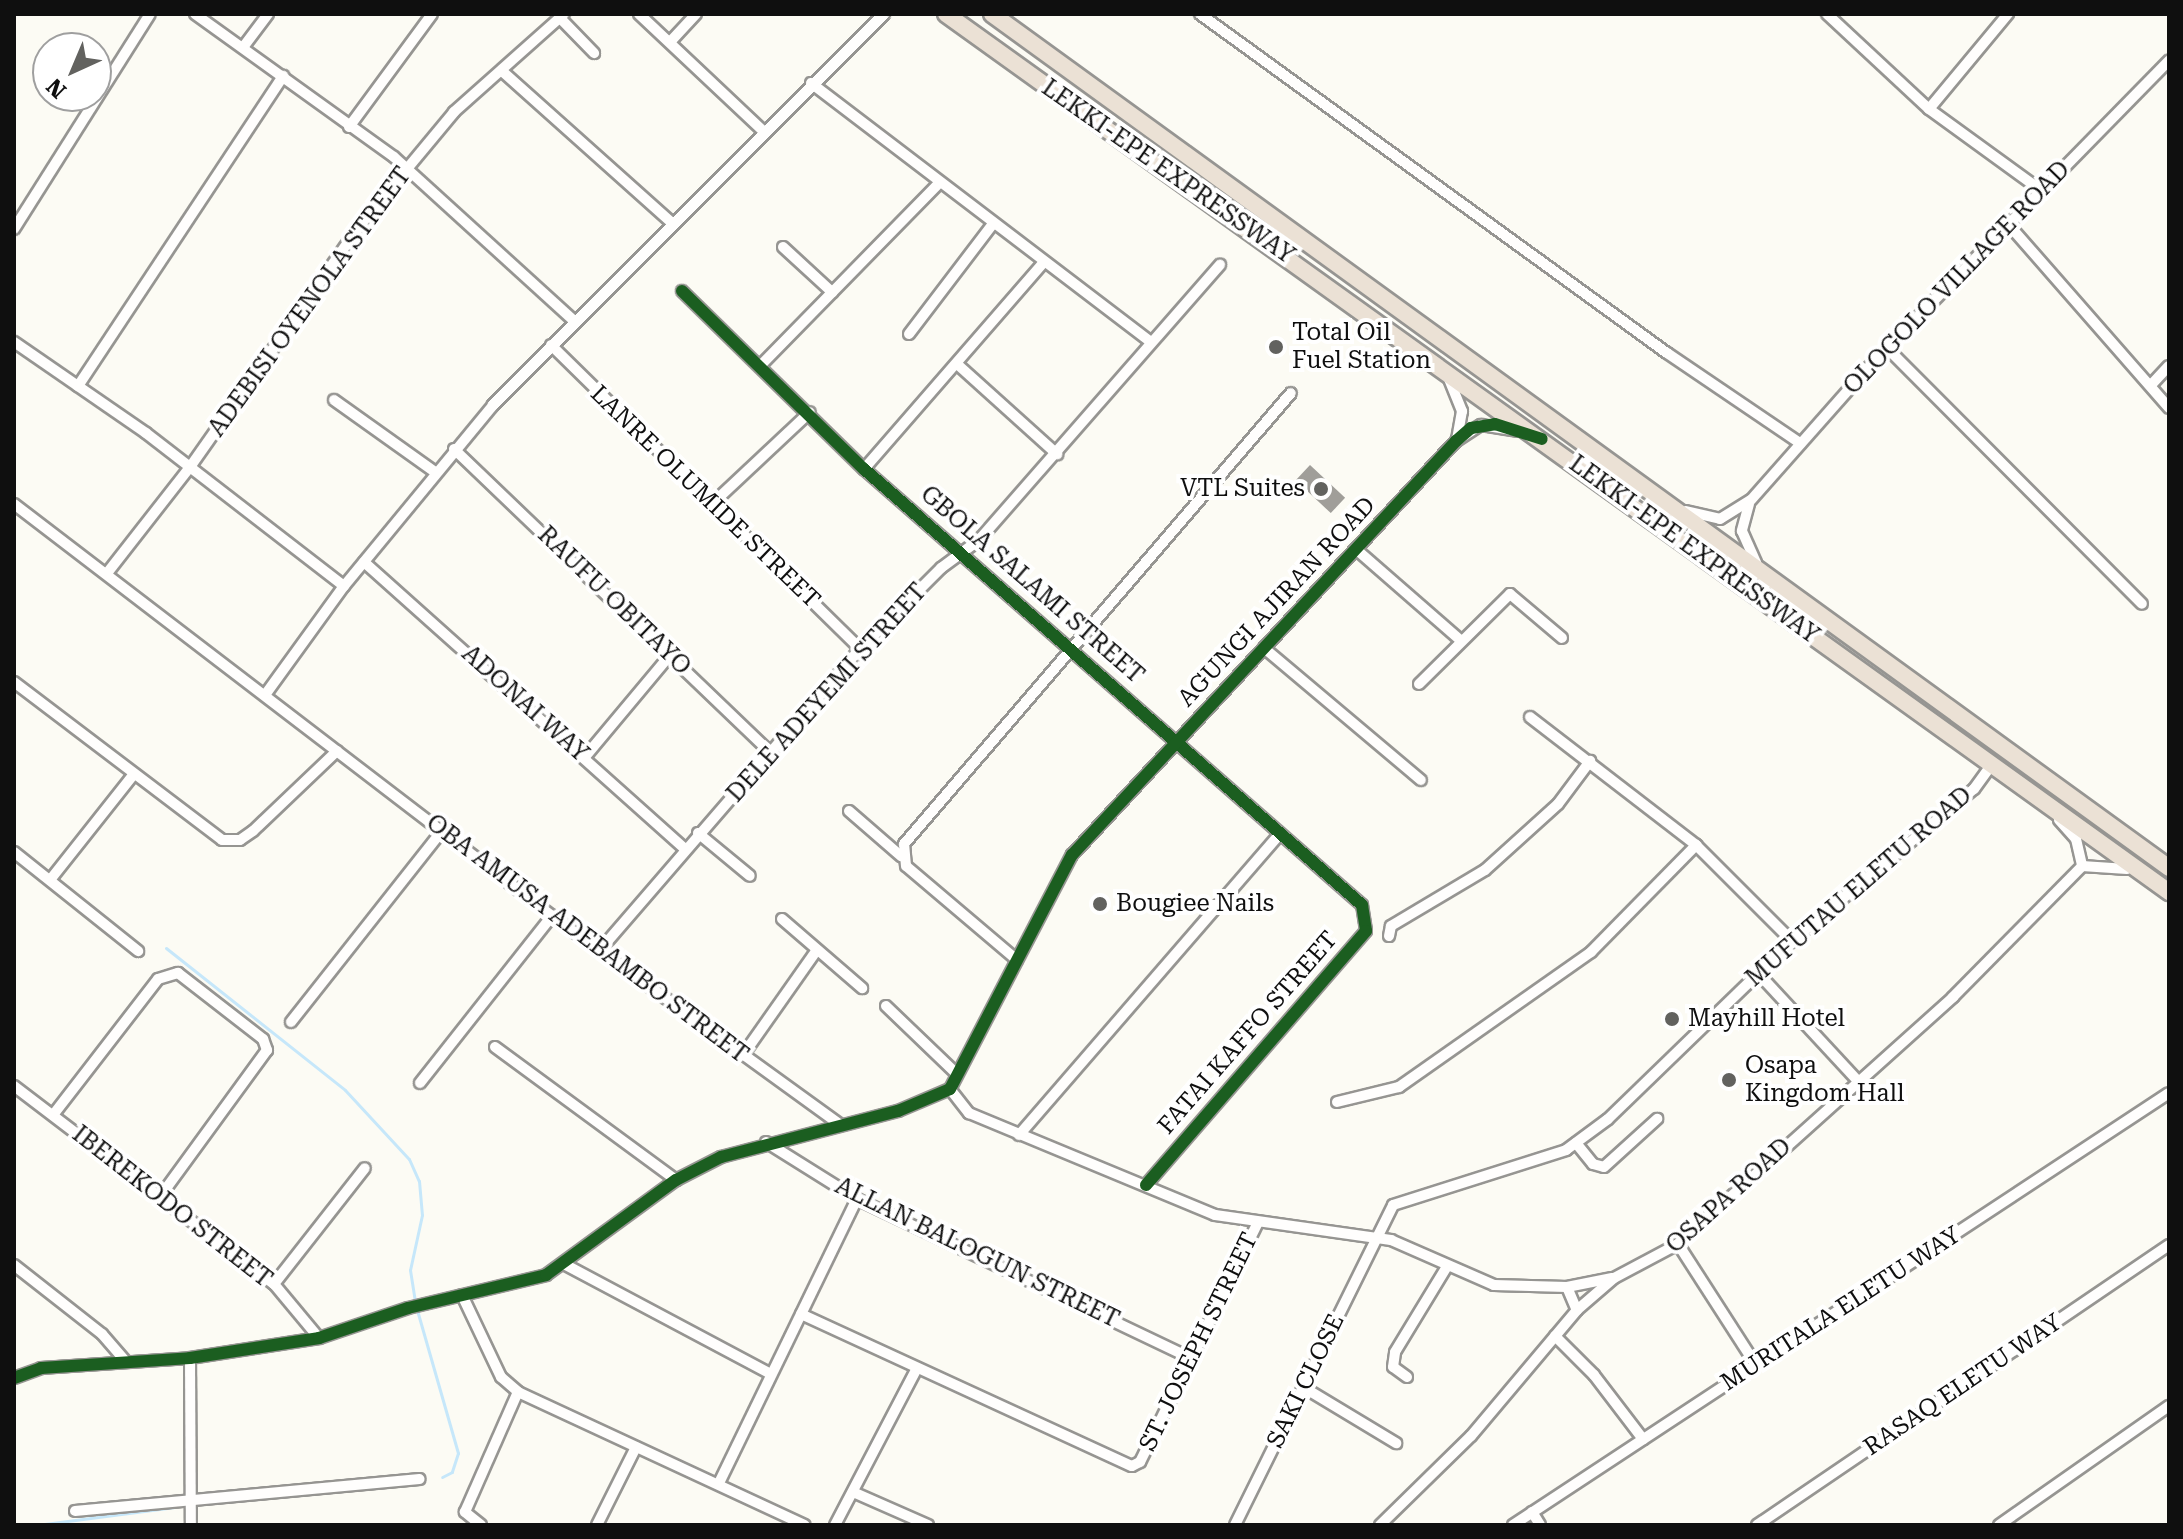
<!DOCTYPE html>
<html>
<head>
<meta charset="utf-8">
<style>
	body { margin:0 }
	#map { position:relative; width:2183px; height:1539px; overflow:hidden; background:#fcfbf4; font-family:"Roboto Serif",serif }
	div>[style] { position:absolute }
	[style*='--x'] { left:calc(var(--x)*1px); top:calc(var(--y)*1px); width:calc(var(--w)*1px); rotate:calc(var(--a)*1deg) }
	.stream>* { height:3px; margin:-1.5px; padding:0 1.5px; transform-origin:1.5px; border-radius:1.5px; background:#c6e7fa }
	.building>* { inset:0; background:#a09e99; transform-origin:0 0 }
	.roads { filter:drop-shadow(2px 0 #969592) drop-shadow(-2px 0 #969592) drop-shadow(0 2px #969592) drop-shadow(0 -2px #969592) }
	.minor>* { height:10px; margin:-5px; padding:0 5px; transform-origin:5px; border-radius:5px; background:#fffefd }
	.highway>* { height:16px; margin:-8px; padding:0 8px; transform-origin:8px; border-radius:8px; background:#ebe1d5 }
	.cycleway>* { height:12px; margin:-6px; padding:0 6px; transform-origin:6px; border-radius:6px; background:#1b5e20 }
	.dots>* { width:22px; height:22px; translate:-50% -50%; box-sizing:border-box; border:4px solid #fff; border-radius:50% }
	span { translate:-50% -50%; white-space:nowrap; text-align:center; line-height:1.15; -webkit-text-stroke:8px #fff; paint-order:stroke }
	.street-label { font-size:24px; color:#0f0f0f }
	.poi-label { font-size:24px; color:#0f0f0f }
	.left { translate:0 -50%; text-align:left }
	.right { translate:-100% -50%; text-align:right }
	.frame { position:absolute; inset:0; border:16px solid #0f0f0f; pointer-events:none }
	.north { position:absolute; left:32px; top:32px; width:80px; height:80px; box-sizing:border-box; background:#fff; border:2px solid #9f9f9f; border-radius:50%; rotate:224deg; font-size:22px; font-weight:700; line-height:32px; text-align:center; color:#0f0f0f }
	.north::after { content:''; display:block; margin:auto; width:28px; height:36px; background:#62625f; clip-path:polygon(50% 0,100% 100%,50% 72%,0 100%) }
</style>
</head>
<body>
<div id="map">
	<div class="stream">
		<div style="--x:166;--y:948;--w:228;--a:38.4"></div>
		<div style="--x:345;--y:1090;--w:94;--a:47.2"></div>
		<div style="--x:409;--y:1159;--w:24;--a:66"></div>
		<div style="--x:419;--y:1181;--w:34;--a:85"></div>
		<div style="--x:422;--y:1215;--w:56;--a:102.3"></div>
		<div style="--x:410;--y:1270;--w:33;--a:81"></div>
		<div style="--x:417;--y:1310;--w:149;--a:74"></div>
		<div style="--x:458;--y:1453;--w:20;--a:108"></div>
		<div style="--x:452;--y:1472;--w:11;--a:153"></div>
		<div style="--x:37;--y:1525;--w:139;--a:-7.4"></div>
	</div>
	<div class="building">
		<div style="left:1310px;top:465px;width:48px;height:21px;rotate:43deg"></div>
	</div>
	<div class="roads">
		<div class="minor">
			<div style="--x:195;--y:14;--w:245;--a:35.7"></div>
			<div style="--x:394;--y:157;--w:242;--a:42.3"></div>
			<div style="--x:639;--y:14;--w:169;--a:43.3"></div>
			<div style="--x:1200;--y:14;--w:577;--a:35.98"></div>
			<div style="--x:1667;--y:353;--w:161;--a:34.1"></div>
			<div style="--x:1827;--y:14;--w:139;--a:43"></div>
			<div style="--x:1929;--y:109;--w:140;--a:36"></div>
			<div style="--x:560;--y:18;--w:49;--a:45.8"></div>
			<div style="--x:670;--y:42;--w:38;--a:-47"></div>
			<div style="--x:244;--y:46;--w:40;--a:-53"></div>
			<div style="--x:502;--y:71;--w:227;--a:41.8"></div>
			<div style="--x:811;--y:83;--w:426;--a:37.3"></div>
			<div style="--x:1929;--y:109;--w:124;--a:-50.3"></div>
			<div style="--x:349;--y:127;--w:140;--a:-53.7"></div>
			<div style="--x:2009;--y:225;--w:243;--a:48.8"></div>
			<div style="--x:14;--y:229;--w:254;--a:-57.7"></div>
			<div style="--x:783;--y:247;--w:67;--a:42.6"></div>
			<div style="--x:682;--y:291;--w:255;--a:44.4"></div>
			<div style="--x:864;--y:469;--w:662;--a:41.2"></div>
			<div style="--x:1362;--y:905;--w:26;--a:81"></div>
			<div style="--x:1366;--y:931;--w:336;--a:130.9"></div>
			<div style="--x:909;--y:334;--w:137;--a:-52.7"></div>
			<div style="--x:14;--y:342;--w:160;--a:34.6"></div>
			<div style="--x:146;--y:433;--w:250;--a:37.7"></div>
			<div style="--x:551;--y:345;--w:433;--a:44.5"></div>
			<div style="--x:1887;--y:348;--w:361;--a:45.1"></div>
			<div style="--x:957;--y:364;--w:135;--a:42"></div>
			<div style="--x:760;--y:366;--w:253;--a:-45.6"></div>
			<div style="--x:1449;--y:379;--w:35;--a:68"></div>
			<div style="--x:1462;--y:411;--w:27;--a:100"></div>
			<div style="--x:2151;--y:385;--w:26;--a:-47"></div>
			<div style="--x:78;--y:386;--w:372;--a:-56.5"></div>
			<div style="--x:334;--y:400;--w:124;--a:35.5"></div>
			<div style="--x:454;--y:449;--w:441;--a:43.8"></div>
			<div style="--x:864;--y:469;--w:273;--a:-49"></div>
			<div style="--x:14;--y:504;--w:678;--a:37.44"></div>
			<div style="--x:552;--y:916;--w:354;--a:35.9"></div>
			<div style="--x:712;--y:504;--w:134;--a:-43.2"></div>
			<div style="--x:1749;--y:504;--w:28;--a:105"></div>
			<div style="--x:1742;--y:531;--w:35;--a:66"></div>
			<div style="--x:1686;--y:511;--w:35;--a:13"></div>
			<div style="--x:1720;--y:519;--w:36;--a:-32"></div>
			<div style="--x:1751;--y:500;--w:174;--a:-48.5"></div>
			<div style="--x:1866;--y:370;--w:433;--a:-45.6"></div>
			<div style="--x:1357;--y:550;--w:135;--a:41.1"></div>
			<div style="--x:364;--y:562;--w:431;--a:41.8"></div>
			<div style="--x:108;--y:572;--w:133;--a:-52"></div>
			<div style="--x:190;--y:467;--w:291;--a:-54.9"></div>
			<div style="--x:357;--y:229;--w:152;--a:-50.3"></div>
			<div style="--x:454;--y:112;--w:147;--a:-41.7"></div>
			<div style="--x:1264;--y:648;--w:205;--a:40.1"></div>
			<div style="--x:14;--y:682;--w:261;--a:37.2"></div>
			<div style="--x:222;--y:840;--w:18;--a:0"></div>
			<div style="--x:240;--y:840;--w:16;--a:-35"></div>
			<div style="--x:253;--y:831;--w:116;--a:-43.6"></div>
			<div style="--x:1419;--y:684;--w:128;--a:-44.7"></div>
			<div style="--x:1510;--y:594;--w:68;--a:40.2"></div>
			<div style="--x:265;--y:695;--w:135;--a:-54.1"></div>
			<div style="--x:344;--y:586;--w:234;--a:-50.5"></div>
			<div style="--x:493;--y:405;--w:553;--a:-45"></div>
			<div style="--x:1530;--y:717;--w:210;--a:37.6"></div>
			<div style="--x:1696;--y:845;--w:136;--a:45"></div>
			<div style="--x:584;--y:758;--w:136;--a:-50.1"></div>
			<div style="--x:849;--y:811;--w:69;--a:40.9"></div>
			<div style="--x:2059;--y:820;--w:25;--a:48"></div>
			<div style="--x:2076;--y:839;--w:28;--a:77"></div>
			<div style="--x:698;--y:833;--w:67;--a:39.6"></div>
			<div style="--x:14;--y:852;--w:159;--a:38.6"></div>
			<div style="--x:2082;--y:866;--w:45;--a:3.8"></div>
			<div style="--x:50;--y:880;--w:135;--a:-51.6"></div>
			<div style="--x:782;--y:919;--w:106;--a:40.8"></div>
			<div style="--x:1389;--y:936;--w:10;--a:-79"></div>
			<div style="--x:1391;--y:926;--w:109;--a:-30.8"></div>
			<div style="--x:1485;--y:870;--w:98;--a:-42.1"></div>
			<div style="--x:1558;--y:804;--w:54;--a:-53.3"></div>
			<div style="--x:600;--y:950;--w:398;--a:-49.2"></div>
			<div style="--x:860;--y:649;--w:115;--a:-45"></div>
			<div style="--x:941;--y:568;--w:47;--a:-36.4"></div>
			<div style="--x:979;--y:540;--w:366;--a:-48.8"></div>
			<div style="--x:1017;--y:960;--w:145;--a:-139.7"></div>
			<div style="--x:906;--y:866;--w:22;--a:-95"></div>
			<div style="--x:904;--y:844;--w:594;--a:-49.37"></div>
			<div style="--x:1758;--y:973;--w:144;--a:47.2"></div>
			<div style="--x:886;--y:1006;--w:98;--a:43.8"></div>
			<div style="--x:291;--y:1022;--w:243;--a:-51.7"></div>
			<div style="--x:495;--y:1047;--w:225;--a:36.3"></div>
			<div style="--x:743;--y:1055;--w:127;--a:-54.9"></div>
			<div style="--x:420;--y:1083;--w:213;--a:-51.7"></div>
			<div style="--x:14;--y:1086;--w:327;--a:37.3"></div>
			<div style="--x:274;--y:1284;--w:70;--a:50.2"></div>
			<div style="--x:950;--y:1089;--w:31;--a:52"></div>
			<div style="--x:969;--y:1113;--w:266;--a:22.5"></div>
			<div style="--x:1215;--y:1215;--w:178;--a:8.1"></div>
			<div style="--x:1391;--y:1240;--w:112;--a:23.6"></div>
			<div style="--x:1494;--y:1285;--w:73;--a:1.6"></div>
			<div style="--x:1567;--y:1287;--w:46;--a:-11.3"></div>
			<div style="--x:1337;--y:1102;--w:64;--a:-13.6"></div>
			<div style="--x:1399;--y:1087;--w:235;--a:-35.1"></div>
			<div style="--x:1591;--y:952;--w:150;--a:-45.5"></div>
			<div style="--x:53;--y:1115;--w:172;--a:-52.3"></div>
			<div style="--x:158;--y:979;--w:21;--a:-17"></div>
			<div style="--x:178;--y:973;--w:108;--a:37.8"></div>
			<div style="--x:263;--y:1039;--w:12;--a:70"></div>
			<div style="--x:267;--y:1050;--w:178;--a:126.1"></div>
			<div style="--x:1019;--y:1135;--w:398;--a:-49.1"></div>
			<div style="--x:766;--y:1142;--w:107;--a:32.1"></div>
			<div style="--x:857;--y:1199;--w:370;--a:25.5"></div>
			<div style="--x:1576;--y:1143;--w:27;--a:51"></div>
			<div style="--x:1593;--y:1164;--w:11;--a:15"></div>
			<div style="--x:1604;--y:1167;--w:72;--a:-42.2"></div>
			<div style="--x:1678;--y:1244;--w:144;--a:57.2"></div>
			<div style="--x:564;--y:1264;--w:234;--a:28"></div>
			<div style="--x:14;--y:1265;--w:112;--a:38.1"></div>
			<div style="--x:102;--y:1334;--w:35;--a:49"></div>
			<div style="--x:274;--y:1284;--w:147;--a:-51.9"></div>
			<div style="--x:1567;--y:1287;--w:25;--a:67"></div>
			<div style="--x:462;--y:1295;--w:91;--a:64.6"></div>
			<div style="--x:501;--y:1377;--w:23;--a:41"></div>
			<div style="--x:518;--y:1392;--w:316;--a:24.9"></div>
			<div style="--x:801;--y:1314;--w:364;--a:24.7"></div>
			<div style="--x:1132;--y:1466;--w:9;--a:-27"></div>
			<div style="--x:1140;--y:1462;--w:267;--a:-63.8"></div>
			<div style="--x:1555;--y:1336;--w:55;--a:45"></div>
			<div style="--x:1594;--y:1375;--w:81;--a:52.6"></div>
			<div style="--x:190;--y:1358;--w:167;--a:89.7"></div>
			<div style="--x:1407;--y:1377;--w:17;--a:-144"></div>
			<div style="--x:1393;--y:1367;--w:15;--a:-82"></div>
			<div style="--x:1395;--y:1352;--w:98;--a:-58.7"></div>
			<div style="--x:14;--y:1378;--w:29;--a:-20"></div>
			<div style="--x:41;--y:1368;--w:149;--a:-3.8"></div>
			<div style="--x:190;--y:1358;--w:131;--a:-8.8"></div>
			<div style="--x:319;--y:1338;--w:94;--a:-18.6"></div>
			<div style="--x:408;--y:1308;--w:142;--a:-13.4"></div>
			<div style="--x:546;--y:1275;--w:161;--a:-36.2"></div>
			<div style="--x:676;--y:1180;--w:51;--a:-27.1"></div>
			<div style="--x:721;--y:1157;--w:183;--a:-14.6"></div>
			<div style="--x:898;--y:1111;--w:56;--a:-22.9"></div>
			<div style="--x:950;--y:1089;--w:264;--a:-62.5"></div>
			<div style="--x:1072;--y:855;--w:565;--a:-47.15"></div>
			<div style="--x:1456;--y:441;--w:30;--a:-33"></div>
			<div style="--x:1481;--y:425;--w:38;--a:9"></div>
			<div style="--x:1303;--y:1387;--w:109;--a:31.1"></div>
			<div style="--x:719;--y:1483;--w:316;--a:-64.1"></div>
			<div style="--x:853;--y:1492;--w:82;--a:23.7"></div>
			<div style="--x:75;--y:1511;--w:346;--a:-5.3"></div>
			<div style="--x:1532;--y:1512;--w:15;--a:58"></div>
			<div style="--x:481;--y:1525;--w:21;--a:-141"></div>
			<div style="--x:465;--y:1512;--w:131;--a:-66.2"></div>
			<div style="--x:597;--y:1525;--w:87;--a:-63.4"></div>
			<div style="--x:835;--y:1525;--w:175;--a:-62.4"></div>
			<div style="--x:1235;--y:1525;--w:357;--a:-63.7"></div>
			<div style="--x:1393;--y:1205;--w:182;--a:-17.6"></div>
			<div style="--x:1566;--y:1150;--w:52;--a:-36.4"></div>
			<div style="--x:1608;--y:1119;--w:256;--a:-44.1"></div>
			<div style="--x:1792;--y:941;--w:237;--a:-39.9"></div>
			<div style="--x:1974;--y:789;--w:29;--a:-54"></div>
			<div style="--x:1380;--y:1525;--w:127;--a:-44.4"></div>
			<div style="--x:1471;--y:1436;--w:165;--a:-49.9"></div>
			<div style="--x:1577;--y:1310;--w:49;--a:-40.9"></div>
			<div style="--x:1614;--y:1278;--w:72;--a:-28"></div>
			<div style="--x:1678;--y:1244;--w:370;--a:-41.9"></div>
			<div style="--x:1953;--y:997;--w:184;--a:-45.4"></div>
			<div style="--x:1513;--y:1525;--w:785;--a:-33.37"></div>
			<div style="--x:1757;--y:1525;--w:498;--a:-34.2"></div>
			<div style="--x:1999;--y:1525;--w:208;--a:-35"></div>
		</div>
		<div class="highway">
			<div style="--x:946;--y:14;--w:1506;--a:35.67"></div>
			<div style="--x:992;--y:14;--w:1454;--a:35.96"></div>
		</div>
	</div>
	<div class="cycleway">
		<div style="--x:682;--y:291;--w:255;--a:44.4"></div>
		<div style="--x:864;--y:469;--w:662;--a:41.2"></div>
		<div style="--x:1362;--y:905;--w:26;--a:81"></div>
		<div style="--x:1366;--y:931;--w:336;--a:130.9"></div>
		<div style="--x:14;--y:1378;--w:29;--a:-20"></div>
		<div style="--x:41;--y:1368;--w:149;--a:-3.8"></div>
		<div style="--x:190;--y:1358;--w:131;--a:-8.8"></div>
		<div style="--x:319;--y:1338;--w:94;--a:-18.6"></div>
		<div style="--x:408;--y:1308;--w:142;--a:-13.4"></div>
		<div style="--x:546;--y:1275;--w:161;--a:-36.2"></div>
		<div style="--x:676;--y:1180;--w:51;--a:-27.1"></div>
		<div style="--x:721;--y:1157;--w:183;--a:-14.6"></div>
		<div style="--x:898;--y:1111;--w:56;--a:-22.9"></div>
		<div style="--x:950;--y:1089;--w:264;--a:-62.5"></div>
		<div style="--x:1072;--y:855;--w:565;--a:-47.15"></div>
		<div style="--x:1456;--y:441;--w:20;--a:-41"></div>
		<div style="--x:1471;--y:428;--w:24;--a:-9"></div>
		<div style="--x:1495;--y:424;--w:49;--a:17.7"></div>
	</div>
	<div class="dots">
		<div style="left:1276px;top:347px;background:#62625f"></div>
		<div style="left:1321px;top:489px;background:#62625f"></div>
		<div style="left:1100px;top:904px;background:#62625f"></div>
		<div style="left:1672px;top:1019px;background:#62625f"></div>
		<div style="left:1729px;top:1080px;background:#62625f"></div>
	</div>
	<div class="street-label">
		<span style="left:1168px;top:172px;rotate:35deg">LEKKI-EPE EXPRESSWAY</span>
		<span style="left:1957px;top:278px;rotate:-46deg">OLOGOLO VILLAGE ROAD</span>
		<span style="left:310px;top:302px;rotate:-54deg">ADEBISI OYENOLA STREET</span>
		<span style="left:705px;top:497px;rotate:44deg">LANRE OLUMIDE STREET</span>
		<span style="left:1694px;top:550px;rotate:36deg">LEKKI-EPE EXPRESSWAY</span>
		<span style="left:1032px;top:585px;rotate:41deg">GBOLA SALAMI STREET</span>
		<span style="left:614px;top:601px;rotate:44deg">RAUFU OBITAYO</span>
		<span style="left:1277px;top:602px;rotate:-47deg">AGUNGI AJIRAN ROAD</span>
		<span style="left:827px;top:693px;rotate:-48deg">DELE ADEYEMI STREET</span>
		<span style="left:525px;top:704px;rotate:42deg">ADONAI WAY</span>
		<span style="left:1859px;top:887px;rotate:-41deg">MUFUTAU ELETU ROAD</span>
		<span style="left:587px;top:939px;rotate:37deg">OBA AMUSA ADEBAMBO STREET</span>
		<span style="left:1248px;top:1033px;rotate:-49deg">FATAI KAFFO STREET</span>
		<span style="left:1729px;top:1196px;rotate:-42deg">OSAPA ROAD</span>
		<span style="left:172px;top:1207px;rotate:38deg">IBEREKODO STREET</span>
		<span style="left:977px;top:1253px;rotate:26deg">ALLAN BALOGUN STREET</span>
		<span style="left:1841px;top:1309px;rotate:-33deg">MURITALA ELETU WAY</span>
		<span style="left:1199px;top:1342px;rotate:-64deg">ST. JOSEPH STREET</span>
		<span style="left:1306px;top:1381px;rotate:-64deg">SAKI CLOSE</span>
		<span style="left:1963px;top:1385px;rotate:-34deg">RASAQ ELETU WAY</span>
	</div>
	<div class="poi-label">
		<span class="left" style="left:1292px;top:347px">Total Oil<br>Fuel Station</span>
		<span class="right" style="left:1305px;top:489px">VTL Suites</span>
		<span class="left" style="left:1116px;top:904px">Bougiee Nails</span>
		<span class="left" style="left:1688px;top:1019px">Mayhill Hotel</span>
		<span class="left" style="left:1745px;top:1080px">Osapa<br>Kingdom Hall</span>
	</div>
	<div class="frame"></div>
	<div class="north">N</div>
</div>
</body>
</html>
